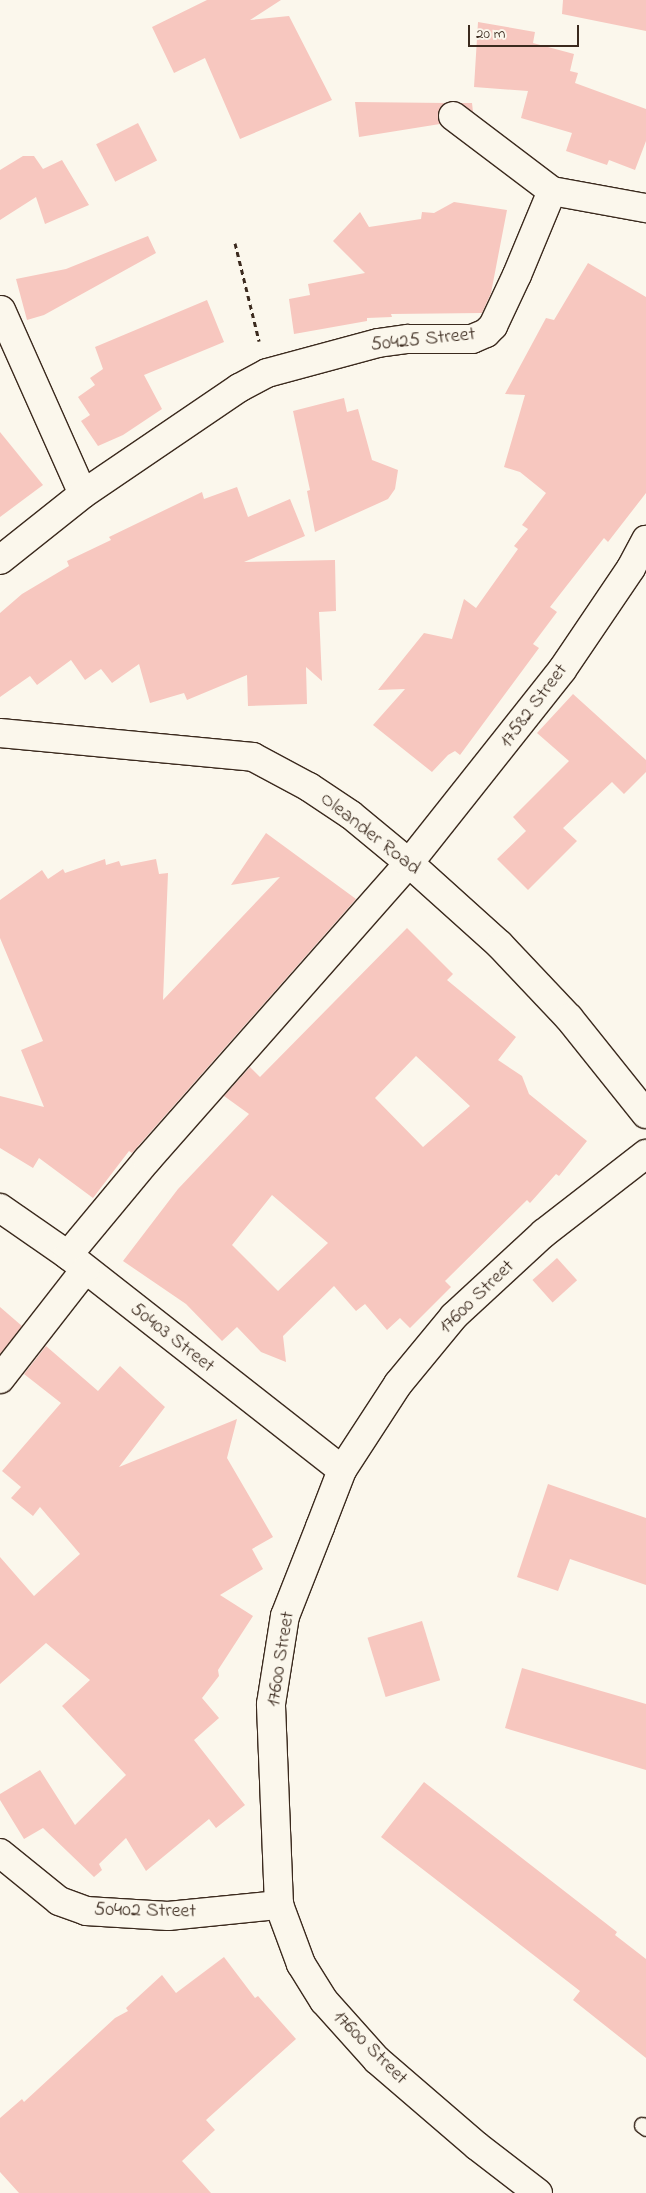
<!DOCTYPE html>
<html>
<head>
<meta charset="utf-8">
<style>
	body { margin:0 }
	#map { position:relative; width:646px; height:2193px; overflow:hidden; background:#fbf7ec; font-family:"Indie Flower",sans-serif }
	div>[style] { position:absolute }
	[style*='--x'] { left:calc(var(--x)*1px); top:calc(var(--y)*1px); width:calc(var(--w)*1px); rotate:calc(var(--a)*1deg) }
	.building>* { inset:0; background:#f7c7bf; transform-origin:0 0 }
	.path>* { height:3px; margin-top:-1.5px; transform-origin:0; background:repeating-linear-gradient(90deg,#3b2a1e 0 5px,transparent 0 9px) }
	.roads { filter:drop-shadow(1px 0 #3b2a1e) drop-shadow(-1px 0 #3b2a1e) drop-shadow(0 1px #3b2a1e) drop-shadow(0 -1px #3b2a1e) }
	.lane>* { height:15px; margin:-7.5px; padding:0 7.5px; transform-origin:7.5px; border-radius:7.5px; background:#fbf7ec }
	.street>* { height:28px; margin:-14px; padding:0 14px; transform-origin:14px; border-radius:14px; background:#fbf7ec }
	span { translate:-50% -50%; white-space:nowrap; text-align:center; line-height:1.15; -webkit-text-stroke:4px #fbf7ec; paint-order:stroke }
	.street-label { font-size:20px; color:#3b2a1e }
	.scale { position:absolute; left:468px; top:25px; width:111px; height:22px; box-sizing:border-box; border:2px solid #3b2a1e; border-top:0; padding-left:6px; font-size:15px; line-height:18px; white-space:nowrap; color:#3b2a1e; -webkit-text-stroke:4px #fbf7ec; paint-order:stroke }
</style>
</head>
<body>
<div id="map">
	<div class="building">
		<div style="clip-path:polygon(207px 0,281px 0,250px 20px,289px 16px,332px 100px,240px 139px,205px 58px,174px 73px,152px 27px)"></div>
		<div style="clip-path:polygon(563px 0,646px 0,646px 31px,562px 14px)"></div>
		<div style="clip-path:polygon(478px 22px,535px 32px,533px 43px,574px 54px,570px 71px,578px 73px,575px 83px,646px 109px,646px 141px,635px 170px,609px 160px,607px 165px,566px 151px,572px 133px,521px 118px,528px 91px,474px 87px)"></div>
		<div style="clip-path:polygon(355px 102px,446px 103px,438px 114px,440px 124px,359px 137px)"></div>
		<div style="clip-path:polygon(460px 103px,472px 103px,473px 112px,462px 104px)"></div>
		<div style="left:138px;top:123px;width:42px;height:47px;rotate:63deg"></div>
		<div style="clip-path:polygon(23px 156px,34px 156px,43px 169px,62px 160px,89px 205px,45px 224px,36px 197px,0 220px,0 170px)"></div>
		<div style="clip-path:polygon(454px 202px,507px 210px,491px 293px,482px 313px,391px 314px,392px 317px,367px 318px,367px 321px,294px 334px,289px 299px,310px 295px,308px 284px,365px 273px,333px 241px,360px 212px,369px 227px,421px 219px,422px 212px,434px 213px)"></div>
		<div style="clip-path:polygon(148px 236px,156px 253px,44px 315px,27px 320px,16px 279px,66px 269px)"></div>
		<div style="clip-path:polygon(588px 263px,646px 297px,646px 493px,608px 542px,604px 538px,550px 607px,557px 612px,533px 644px,539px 648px,460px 755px,455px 751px,448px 755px,432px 772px,373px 725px,405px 689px,378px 690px,424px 633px,452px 639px,464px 599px,476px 608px,518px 549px,514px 546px,528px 529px,522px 525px,546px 493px,520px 472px,504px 467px,525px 395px,505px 394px,546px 318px,554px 320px)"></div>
		<div style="clip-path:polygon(207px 300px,224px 342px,144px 375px,162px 409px,123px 435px,98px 446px,81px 421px,90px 415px,78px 397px,95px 385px,90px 378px,103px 369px,95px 347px)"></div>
		<div style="clip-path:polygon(344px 398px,347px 412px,358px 409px,372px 460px,398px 470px,395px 489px,388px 499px,315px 532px,307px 491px,310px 490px,293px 411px)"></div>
		<div style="clip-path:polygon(0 432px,43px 485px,0 517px)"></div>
		<div style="clip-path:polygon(237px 487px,248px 517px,290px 499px,305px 536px,244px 562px,335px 560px,336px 611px,319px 612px,322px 681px,306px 667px,307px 704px,248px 706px,247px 675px,187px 700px,184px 693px,150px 703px,139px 664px,112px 683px,101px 669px,85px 680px,71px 660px,37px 685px,30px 676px,0 697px,0 613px,22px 594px,69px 566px,67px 561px,111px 540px,109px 537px,202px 492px,204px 499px)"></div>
		<div style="clip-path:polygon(573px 694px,646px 760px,646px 772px,624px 794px,612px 782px,563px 828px,577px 841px,528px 890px,497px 859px,526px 831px,513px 817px,569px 761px,537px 733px)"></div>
		<div style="clip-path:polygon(266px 833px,356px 899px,132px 1153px,129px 1151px,93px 1198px,39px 1158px,33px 1168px,0 1148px,0 1096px,44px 1107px,21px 1050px,43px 1041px,0 938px,0 900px,42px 870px,48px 879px,63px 869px,65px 873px,105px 859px,106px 865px,119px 861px,121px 866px,156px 859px,159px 874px,168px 873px,163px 1000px,280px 877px,231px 885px)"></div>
		<div style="clip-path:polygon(evenodd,407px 928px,453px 974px,447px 980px,516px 1037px,498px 1060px,522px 1076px,529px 1094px,587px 1141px,559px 1176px,556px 1174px,530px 1203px,527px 1200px,445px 1281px,451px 1287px,410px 1328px,400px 1318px,387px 1330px,365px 1304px,356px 1311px,334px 1286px,283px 1336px,286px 1362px,261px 1352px,237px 1327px,222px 1341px,186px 1304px,123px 1261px,178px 1189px,249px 1114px,224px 1096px,250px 1067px,260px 1077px,407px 928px,416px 1056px,470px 1106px,423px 1147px,375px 1098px,416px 1056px,407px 928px,272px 1195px,328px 1243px,278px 1291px,232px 1245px,272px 1195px)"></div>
		<div style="left:557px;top:1258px;width:30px;height:33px;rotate:48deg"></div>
		<div style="clip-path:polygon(0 1307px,22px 1326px,0 1354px)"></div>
		<div style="clip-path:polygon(46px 1346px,98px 1391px,120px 1366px,165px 1407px,119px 1467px,237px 1419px,227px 1458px,273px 1537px,252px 1549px,263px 1569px,220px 1595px,253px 1616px,218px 1670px,219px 1676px,202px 1698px,219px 1718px,194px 1740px,245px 1805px,216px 1828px,209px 1819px,146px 1871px,126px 1838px,99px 1864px,102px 1870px,94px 1877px,43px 1828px,24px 1839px,0 1800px,0 1794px,40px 1770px,75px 1825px,126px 1775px,62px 1706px,90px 1680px,46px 1643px,0 1684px,0 1557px,34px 1596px,80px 1554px,40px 1507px,33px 1516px,11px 1498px,21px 1487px,2px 1471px,61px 1403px,24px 1374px)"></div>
		<div style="clip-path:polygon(548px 1484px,646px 1518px,646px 1585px,570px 1559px,558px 1591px,517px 1577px)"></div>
		<div style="left:422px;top:1621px;width:62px;height:57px;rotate:73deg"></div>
		<div style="clip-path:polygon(522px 1668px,646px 1704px,646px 1770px,505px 1728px)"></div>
		<div style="clip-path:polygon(424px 1782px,617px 1932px,615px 1935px,646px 1959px,646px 2058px,573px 2000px,580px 1991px,381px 1837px)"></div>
		<div style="clip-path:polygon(224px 1957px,255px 1998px,258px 1996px,296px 2039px,206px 2120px,215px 2130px,182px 2161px,211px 2193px,19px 2193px,0 2172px,0 2118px,22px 2099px,24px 2102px,115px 2018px,128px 2011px,126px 2008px,162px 1975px,176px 1993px)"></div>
	</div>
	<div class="path">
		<div style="--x:235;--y:243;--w:101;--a:76.2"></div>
	</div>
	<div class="roads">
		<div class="lane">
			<div style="--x:642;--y:2125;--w:5;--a:37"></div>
		</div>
		<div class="street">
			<div style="--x:453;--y:116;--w:124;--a:37.1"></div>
			<div style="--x:552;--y:191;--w:96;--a:10.3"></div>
			<div style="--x:1;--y:310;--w:201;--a:66"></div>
			<div style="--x:0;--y:560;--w:106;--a:-38.5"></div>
			<div style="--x:83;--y:494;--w:189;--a:-34.2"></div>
			<div style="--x:239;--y:388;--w:32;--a:-28"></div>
			<div style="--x:267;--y:373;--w:115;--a:-15.1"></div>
			<div style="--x:378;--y:343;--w:30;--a:-8"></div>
			<div style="--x:408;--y:339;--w:64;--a:0"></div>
			<div style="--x:472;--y:339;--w:15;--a:-23"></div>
			<div style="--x:486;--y:333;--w:10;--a:-45"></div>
			<div style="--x:493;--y:326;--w:56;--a:-64.8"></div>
			<div style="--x:517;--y:275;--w:91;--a:-67.4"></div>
			<div style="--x:0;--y:733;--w:254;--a:5.4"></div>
			<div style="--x:253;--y:757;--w:64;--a:28.2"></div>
			<div style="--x:309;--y:787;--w:50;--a:33.7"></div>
			<div style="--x:351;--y:815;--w:75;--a:39.6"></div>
			<div style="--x:409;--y:863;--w:122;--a:42"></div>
			<div style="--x:500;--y:945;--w:100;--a:46.6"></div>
			<div style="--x:569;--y:1018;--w:123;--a:51.3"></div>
			<div style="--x:0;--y:1208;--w:83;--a:34.7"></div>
			<div style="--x:68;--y:1255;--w:348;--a:38.1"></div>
			<div style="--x:68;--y:1255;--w:124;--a:-50.3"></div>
			<div style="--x:147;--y:1160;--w:396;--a:-48.6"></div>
			<div style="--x:409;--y:863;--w:246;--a:-51.6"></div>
			<div style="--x:562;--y:670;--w:123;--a:-55.9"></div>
			<div style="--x:631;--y:568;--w:32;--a:-62"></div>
			<div style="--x:0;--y:1379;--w:138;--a:-52.1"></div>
			<div style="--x:0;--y:1853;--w:76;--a:39.1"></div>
			<div style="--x:59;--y:1901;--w:29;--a:20"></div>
			<div style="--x:86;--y:1911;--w:82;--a:3.5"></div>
			<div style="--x:168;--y:1916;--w:112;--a:-5.7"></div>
			<div style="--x:538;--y:2193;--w:77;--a:-142.4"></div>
			<div style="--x:477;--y:2146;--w:132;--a:-139.3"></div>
			<div style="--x:377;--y:2060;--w:79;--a:-131.9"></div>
			<div style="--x:324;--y:2001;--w:44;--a:-121.9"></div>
			<div style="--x:301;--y:1964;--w:63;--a:-110.4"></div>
			<div style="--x:279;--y:1905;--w:201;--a:-92.3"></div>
			<div style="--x:271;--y:1704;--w:89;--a:-81"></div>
			<div style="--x:285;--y:1616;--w:96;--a:-68.5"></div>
			<div style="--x:320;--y:1527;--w:61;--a:-68.9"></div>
			<div style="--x:342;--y:1470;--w:103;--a:-56.9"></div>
			<div style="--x:398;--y:1384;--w:88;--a:-50.5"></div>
			<div style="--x:454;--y:1316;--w:122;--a:-42.7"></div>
			<div style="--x:544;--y:1233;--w:129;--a:-37.8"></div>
		</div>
	</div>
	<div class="street-label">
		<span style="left:423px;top:340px;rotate:-6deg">50425 Street</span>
		<span style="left:534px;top:706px;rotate:-53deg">17582 Street</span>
		<span style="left:370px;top:834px;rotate:38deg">Oleander Road</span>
		<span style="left:477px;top:1297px;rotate:-44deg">17600 Street</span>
		<span style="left:172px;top:1338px;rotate:38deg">50403 Street</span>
		<span style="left:281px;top:1659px;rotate:-81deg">17600 Street</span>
		<span style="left:145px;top:1911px;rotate:1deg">50402 Street</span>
		<span style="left:370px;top:2048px;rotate:45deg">17600 Street</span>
	</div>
	<div class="scale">20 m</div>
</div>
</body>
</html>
